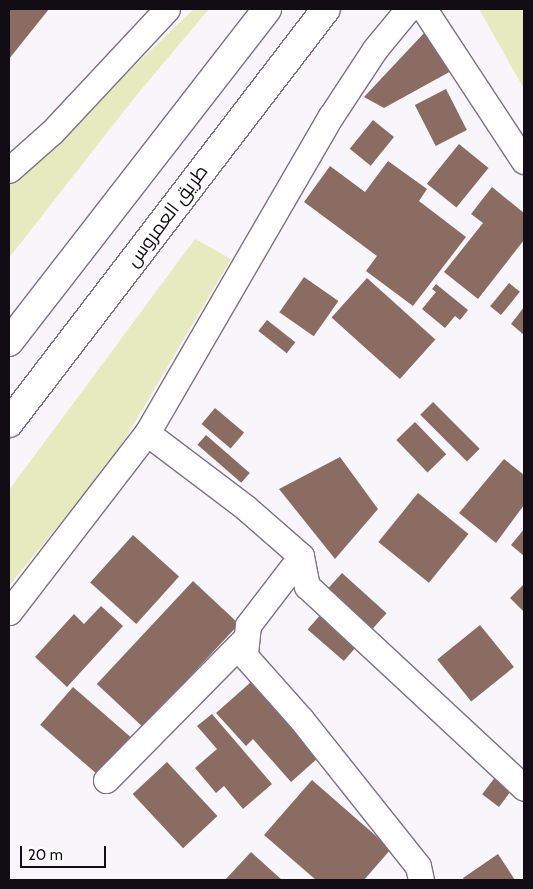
<!DOCTYPE html>
<html>
<head>
<meta charset="utf-8">
<style>
	body { margin:0 }
	#map { position:relative; width:533px; height:889px; overflow:hidden; background:#f9f6fb; font-family:Cabin,Cairo,sans-serif }
	div>[style] { position:absolute }
	[style*='--x'] { left:calc(var(--x)*1px); top:calc(var(--y)*1px); width:calc(var(--w)*1px); rotate:calc(var(--a)*1deg) }
	.green>* { inset:0; background:#e6eabf }
	.building>* { inset:0; background:#8a6c63; transform-origin:0 0 }
	.roads { filter:drop-shadow(1px 0 #807089) drop-shadow(-1px 0 #807089) drop-shadow(0 1px #807089) drop-shadow(0 -1px #807089) }
	.street>* { height:25px; margin:-12.5px; padding:0 12.5px; transform-origin:12.5px; border-radius:12.5px; background:#fff }
	.primary>* { height:28px; margin:-14px; padding:0 14px; transform-origin:14px; border-radius:14px; background:#fff }
	span { translate:-50% -50%; white-space:nowrap; text-align:center; line-height:1.15; -webkit-text-stroke:5px #fff; paint-order:stroke }
	.street-label { font-size:19px; color:#120c15 }
	.frame { position:absolute; inset:0; border:10px solid #120c15; pointer-events:none }
	.scale { position:absolute; left:20px; top:846px; width:86px; height:22px; box-sizing:border-box; border:2px solid #120c15; border-top:0; padding-left:6px; font-size:15px; line-height:18px; white-space:nowrap; color:#120c15; -webkit-text-stroke:4px #fff; paint-order:stroke }
</style>
</head>
<body>
<div id="map">
	<div class="green">
		<div style="clip-path:polygon(194px 9px,209px 9px,135px 97px,9px 258px,9px 186px)"></div>
		<div style="clip-path:polygon(479px 9px,524px 9px,524px 89px)"></div>
		<div style="clip-path:polygon(195px 239px,231px 259px,115px 456px,9px 586px,9px 490px)"></div>
	</div>
	<div class="building">
		<div style="clip-path:polygon(9px 9px,49px 9px,9px 59px)"></div>
		<div style="clip-path:polygon(425px 32px,453px 70px,384px 108px,364px 97px)"></div>
		<div style="left:446px;top:89px;width:46px;height:35px;rotate:63deg"></div>
		<div style="left:373px;top:120px;width:27px;height:37px;rotate:39deg"></div>
		<div style="left:459px;top:144px;width:38px;height:51px;rotate:39deg"></div>
		<div style="clip-path:polygon(388px 161px,427px 189px,419px 201px,466px 237px,413px 306px,366px 271px,377px 256px,304px 202px,330px 166px,365px 192px)"></div>
		<div style="clip-path:polygon(492px 187px,524px 213px,524px 240px,478px 299px,444px 272px,483px 223px,471px 214px)"></div>
		<div style="left:304px;top:277px;width:42px;height:43px;rotate:35deg"></div>
		<div style="left:367px;top:278px;width:92px;height:53px;rotate:42deg"></div>
		<div style="left:509px;top:283px;width:14px;height:30px;rotate:39deg"></div>
		<div style="clip-path:polygon(436px 284px,468px 310px,460px 320px,455px 316px,445px 328px,422px 309px,436px 292px,432px 289px)"></div>
		<div style="clip-path:polygon(524px 307px,524px 335px,511px 324px)"></div>
		<div style="left:267px;top:320px;width:36px;height:14px;rotate:38deg"></div>
		<div style="left:433px;top:402px;width:66px;height:18px;rotate:45deg"></div>
		<div style="left:215px;top:408px;width:38px;height:21px;rotate:40deg"></div>
		<div style="left:415px;top:422px;width:45px;height:26px;rotate:46deg"></div>
		<div style="left:206px;top:435px;width:58px;height:13px;rotate:41deg"></div>
		<div style="clip-path:polygon(340px 457px,378px 509px,335px 559px,279px 489px)"></div>
		<div style="clip-path:polygon(504px 459px,524px 475px,524px 505px,496px 543px,459px 513px)"></div>
		<div style="left:418px;top:493px;width:65px;height:63px;rotate:39deg"></div>
		<div style="clip-path:polygon(524px 529px,524px 556px,511px 545px)"></div>
		<div style="left:133px;top:535px;width:62px;height:64px;rotate:42deg"></div>
		<div style="left:342px;top:573px;width:60px;height:26px;rotate:42deg"></div>
		<div style="left:193px;top:581px;width:63px;height:141px;rotate:43deg"></div>
		<div style="clip-path:polygon(524px 584px,524px 612px,510px 598px)"></div>
		<div style="clip-path:polygon(101px 606px,123px 626px,67px 687px,35px 657px,74px 614px,84px 624px)"></div>
		<div style="left:322px;top:613px;width:48px;height:22px;rotate:41deg"></div>
		<div style="left:480px;top:625px;width:54px;height:55px;rotate:51deg"></div>
		<div style="clip-path:polygon(251px 682px,318px 758px,291px 782px,253px 739px,246px 746px,216px 713px)"></div>
		<div style="left:73px;top:687px;width:76px;height:50px;rotate:41deg"></div>
		<div style="clip-path:polygon(212px 714px,272px 784px,243px 809px,224px 786px,216px 793px,195px 768px,217px 749px,197px 726px)"></div>
		<div style="left:167px;top:762px;width:74px;height:47px;rotate:47deg"></div>
		<div style="left:496px;top:776px;width:21px;height:23px;rotate:37deg"></div>
		<div style="clip-path:polygon(312px 780px,391px 849px,364px 880px,316px 880px,264px 835px)"></div>
		<div style="clip-path:polygon(251px 852px,282px 880px,225px 880px)"></div>
		<div style="clip-path:polygon(498px 854px,515px 880px,464px 880px,463px 878px)"></div>
	</div>
	<div class="roads">
		<div class="street">
			<div style="--x:424;--y:9;--w:182;--a:56.7"></div>
			<div style="--x:9;--y:170;--w:57;--a:-41.5"></div>
			<div style="--x:52;--y:132;--w:168;--a:-46.9"></div>
			<div style="--x:147;--y:433;--w:124;--a:37.1"></div>
			<div style="--x:246;--y:508;--w:73;--a:41.1"></div>
			<div style="--x:301;--y:556;--w:87;--a:127.5"></div>
			<div style="--x:248;--y:625;--w:31;--a:96"></div>
			<div style="--x:245;--y:656;--w:84;--a:48.4"></div>
			<div style="--x:301;--y:719;--w:188;--a:51.5"></div>
			<div style="--x:418;--y:866;--w:14;--a:78"></div>
			<div style="--x:301;--y:556;--w:31;--a:79"></div>
			<div style="--x:307;--y:586;--w:296;--a:42.9"></div>
			<div style="--x:9;--y:612;--w:226;--a:-52.4"></div>
			<div style="--x:147;--y:433;--w:367;--a:-59.9"></div>
			<div style="--x:331;--y:116;--w:80;--a:-56.7"></div>
			<div style="--x:375;--y:49;--w:52;--a:-50.5"></div>
			<div style="--x:106;--y:780;--w:198;--a:-45.4"></div>
		</div>
		<div class="primary">
			<div style="--x:9;--y:342;--w:421;--a:-52.2"></div>
			<div style="--x:9;--y:423;--w:521;--a:-52.56"></div>
		</div>
	</div>
	<div class="street-label">
		<span style="left:167px;top:216px;rotate:-53deg">طريق العمروس</span>
	</div>
	<div class="frame"></div>
	<div class="scale">20 m</div>
</div>
</body>
</html>
